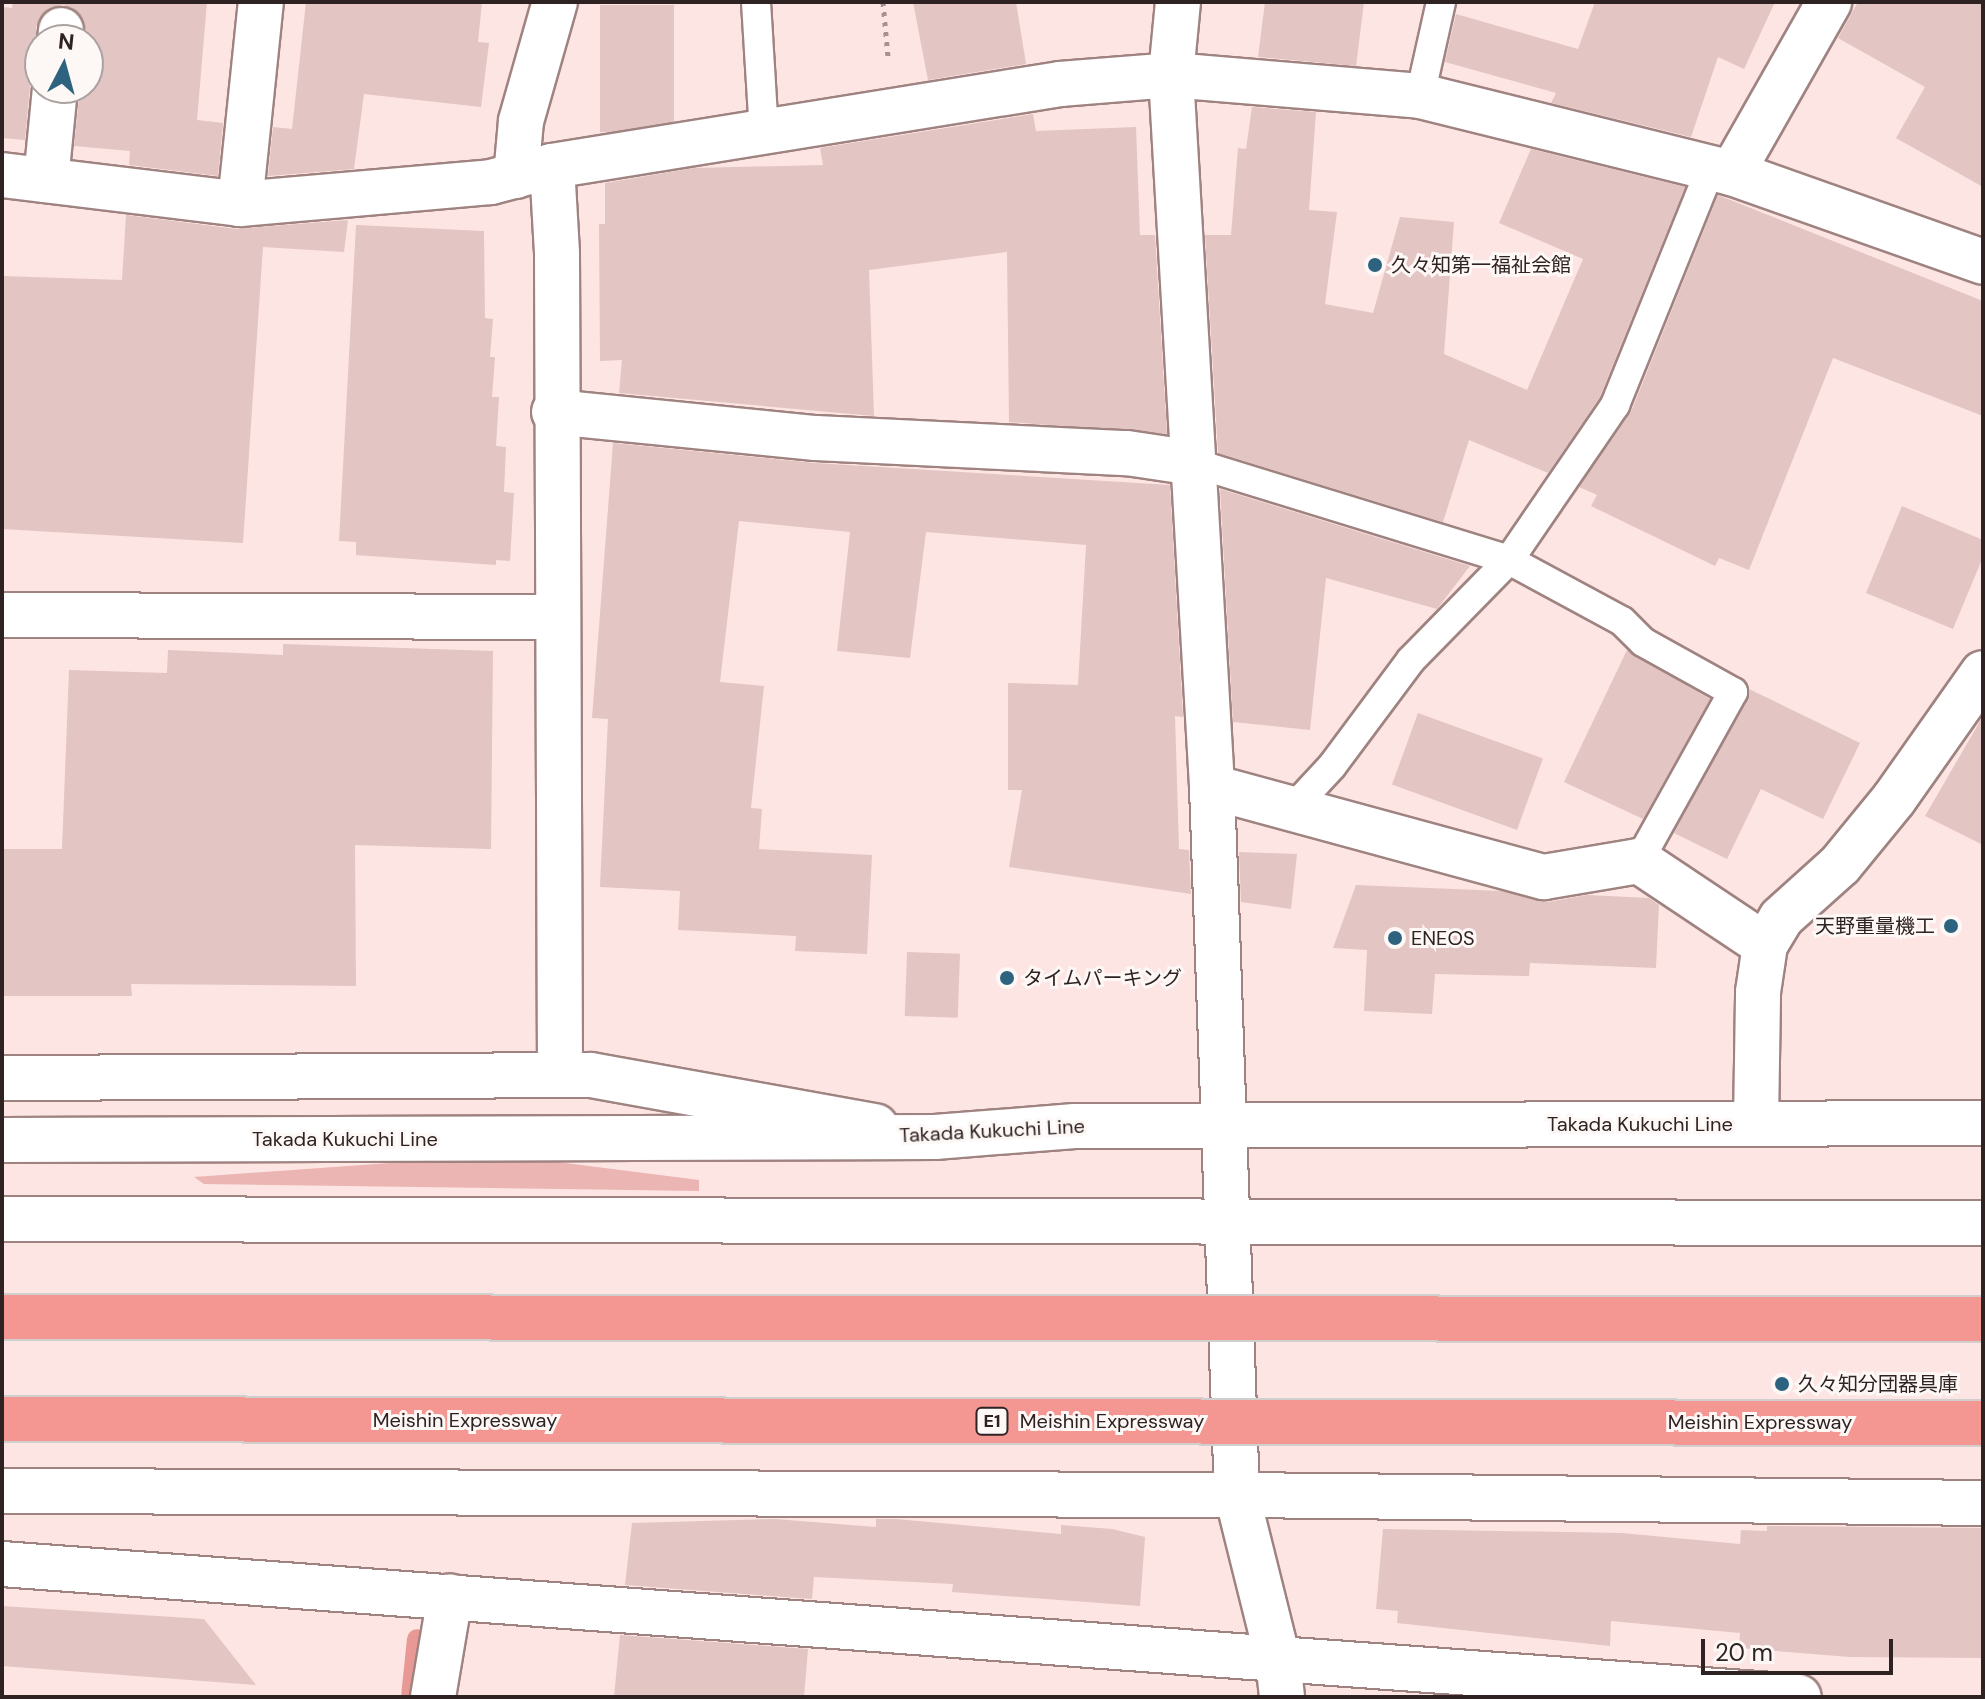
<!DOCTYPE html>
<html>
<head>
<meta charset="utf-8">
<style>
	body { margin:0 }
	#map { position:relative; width:1985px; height:1699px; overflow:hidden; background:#fde5e3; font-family:"DM Sans","Noto Sans JP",sans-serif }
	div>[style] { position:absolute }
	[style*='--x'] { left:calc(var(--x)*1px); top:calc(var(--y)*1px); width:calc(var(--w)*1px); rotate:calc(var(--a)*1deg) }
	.green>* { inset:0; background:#eab5b2 }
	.stream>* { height:20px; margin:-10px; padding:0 10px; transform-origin:10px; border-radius:10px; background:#e99995 }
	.building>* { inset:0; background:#e3c5c3; transform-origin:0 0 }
	.path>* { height:5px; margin-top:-2.5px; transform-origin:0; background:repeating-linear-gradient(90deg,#a49190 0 4px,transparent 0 10px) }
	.roads { filter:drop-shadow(2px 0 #9f8381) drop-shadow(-2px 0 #9f8381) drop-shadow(0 2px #9f8381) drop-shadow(0 -2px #9f8381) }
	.service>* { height:28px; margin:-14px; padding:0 14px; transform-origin:14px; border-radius:14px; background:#fff }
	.minor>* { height:44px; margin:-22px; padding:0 22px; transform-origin:22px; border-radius:22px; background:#fff }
	.tertiary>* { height:44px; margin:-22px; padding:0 22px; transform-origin:22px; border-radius:22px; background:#fff }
	.secondary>* { height:44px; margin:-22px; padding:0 22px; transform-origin:22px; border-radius:22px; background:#fff }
	.bridges { filter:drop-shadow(2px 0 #d1cece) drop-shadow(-2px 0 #d1cece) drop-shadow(0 2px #d1cece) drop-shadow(0 -2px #d1cece) }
	.motorway-bridge>* { height:44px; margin:-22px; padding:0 22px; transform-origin:22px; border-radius:22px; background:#f49691 }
	.dots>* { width:22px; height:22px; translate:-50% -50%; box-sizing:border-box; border:4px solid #fdf7f6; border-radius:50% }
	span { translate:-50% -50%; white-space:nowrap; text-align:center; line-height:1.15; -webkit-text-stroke:6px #fdf7f6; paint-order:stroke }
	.shield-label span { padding:2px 6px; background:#fdf7f6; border:2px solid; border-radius:6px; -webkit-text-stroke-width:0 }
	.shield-label { font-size:18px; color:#2e2222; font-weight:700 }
	.poi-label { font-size:20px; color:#2e2222 }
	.left { translate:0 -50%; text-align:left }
	.right { translate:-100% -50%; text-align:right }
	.street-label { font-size:20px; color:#2e2222 }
	.frame { position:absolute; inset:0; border:4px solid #2e2222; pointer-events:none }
	.north { position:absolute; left:24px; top:24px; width:80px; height:80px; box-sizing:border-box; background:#fdf7f6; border:2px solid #aaa2a1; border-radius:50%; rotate:6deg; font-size:22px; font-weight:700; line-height:32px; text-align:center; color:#2e2222 }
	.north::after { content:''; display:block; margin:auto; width:28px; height:36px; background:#2d637f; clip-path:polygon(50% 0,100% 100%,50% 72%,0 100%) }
	.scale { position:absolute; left:1701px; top:1639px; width:192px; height:36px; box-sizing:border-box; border:4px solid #2e2222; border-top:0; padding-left:10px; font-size:24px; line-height:28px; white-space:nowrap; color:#2e2222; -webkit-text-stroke:6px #fdf7f6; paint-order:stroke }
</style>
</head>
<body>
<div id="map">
	<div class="green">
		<div style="clip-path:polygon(502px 1155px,699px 1180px,699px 1191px,204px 1184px,194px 1177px)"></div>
	</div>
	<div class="stream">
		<div style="--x:411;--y:1697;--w:58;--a:-84.1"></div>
	</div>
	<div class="building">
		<div style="clip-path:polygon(13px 2px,207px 2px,197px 120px,223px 123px,218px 176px,129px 165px,130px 151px,74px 146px,80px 88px,88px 88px,88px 40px,83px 19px,64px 5px,50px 8px,36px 27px,40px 69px,30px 86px,25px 140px,2px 138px,2px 7px,12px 8px)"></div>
		<div style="clip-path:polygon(306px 2px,482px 2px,478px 42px,489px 43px,481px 107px,364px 94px,354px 169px,268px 176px,273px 127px,292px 129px)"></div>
		<div style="clip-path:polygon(913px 2px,1016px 2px,1026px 64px,928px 80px)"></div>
		<div style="clip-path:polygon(1265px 2px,1364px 2px,1356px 66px,1258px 57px)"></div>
		<div style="clip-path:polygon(1595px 2px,1775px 2px,1744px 69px,1718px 57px,1691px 137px,1551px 103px,1556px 93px,1445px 62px,1456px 14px,1578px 49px)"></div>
		<div style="clip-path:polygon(1858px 2px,1983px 2px,1983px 187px,1896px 138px,1925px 87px,1838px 38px)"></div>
		<div style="left:600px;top:5px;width:74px;height:127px"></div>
		<div style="clip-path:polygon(1252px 107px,1316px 112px,1309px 210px,1337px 212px,1325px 304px,1373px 313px,1400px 217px,1454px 222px,1444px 354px,1527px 390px,1583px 259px,1499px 223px,1531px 149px,1685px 187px,1600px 397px,1548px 473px,1469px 440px,1443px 522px,1218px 453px,1205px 235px,1231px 235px,1238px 148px,1246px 149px)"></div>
		<div style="clip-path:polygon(1033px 114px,1036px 131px,1136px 127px,1140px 235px,1155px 235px,1167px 434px,1009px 422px,1007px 252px,869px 270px,874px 416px,619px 393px,622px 360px,600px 361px,599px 224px,605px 224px,605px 183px,694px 168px,823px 165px,820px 148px)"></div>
		<div style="clip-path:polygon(1718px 195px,1983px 301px,1983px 416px,1833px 358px,1749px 570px,1719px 558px,1715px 566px,1591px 506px,1597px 495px,1579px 487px,1631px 412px)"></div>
		<div style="clip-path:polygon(126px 215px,237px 229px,348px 220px,344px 252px,263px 247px,243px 543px,2px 529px,2px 276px,122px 280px)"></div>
		<div style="clip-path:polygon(356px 225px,484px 231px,485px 318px,493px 319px,490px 357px,495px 357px,492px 397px,499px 397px,496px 446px,506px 447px,504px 492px,514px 493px,510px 561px,496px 560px,496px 565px,356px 555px,356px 542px,339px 541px)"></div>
		<div style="clip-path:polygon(613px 443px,815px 463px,1170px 485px,1183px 717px,1175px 716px,1179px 849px,1189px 850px,1191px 894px,1009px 867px,1022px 790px,1008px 790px,1008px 683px,1078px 685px,1086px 545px,926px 532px,910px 658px,837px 651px,850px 532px,739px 521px,720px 682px,764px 686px,751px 808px,762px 809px,759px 849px,872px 855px,867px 954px,795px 951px,796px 936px,678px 930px,680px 891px,600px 887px,608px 719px,592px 718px)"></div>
		<div style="clip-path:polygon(1220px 489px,1470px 566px,1437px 609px,1326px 578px,1310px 730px,1233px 722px)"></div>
		<div style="clip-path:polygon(1902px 506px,1983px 540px,1983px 557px,1953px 629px,1866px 593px)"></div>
		<div style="clip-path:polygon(283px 644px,493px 651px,491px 849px,355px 845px,356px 986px,131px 984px,132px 996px,2px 996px,2px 849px,62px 849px,69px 670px,167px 673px,168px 650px,283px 655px)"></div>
		<div style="clip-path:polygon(1627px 650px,1710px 699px,1643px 819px,1564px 782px)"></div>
		<div style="clip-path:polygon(1749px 689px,1860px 743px,1823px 819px,1761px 789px,1727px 859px,1674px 833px)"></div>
		<div style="left:1418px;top:713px;width:133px;height:76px;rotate:20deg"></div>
		<div style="clip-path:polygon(1983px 716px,1983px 845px,1925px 816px)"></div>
		<div style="clip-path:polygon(1239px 852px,1297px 854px,1291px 909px,1241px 902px)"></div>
		<div style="clip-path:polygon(1356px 885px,1502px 891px,1548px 902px,1587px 895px,1649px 898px,1659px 905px,1656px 968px,1530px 963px,1529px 976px,1435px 974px,1432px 1014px,1364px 1011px,1367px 950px,1333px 948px)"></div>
		<div style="left:907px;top:952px;width:53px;height:64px;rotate:2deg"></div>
		<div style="clip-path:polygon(775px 1519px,876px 1527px,876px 1519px,896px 1519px,1061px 1534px,1061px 1525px,1112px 1529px,1145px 1537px,1140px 1606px,952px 1592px,953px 1584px,814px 1577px,812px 1599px,625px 1585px,632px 1523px)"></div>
		<div style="clip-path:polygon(1767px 1526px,1983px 1528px,1983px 1658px,1850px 1657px,1739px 1648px,1740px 1633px,1611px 1621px,1610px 1646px,1397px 1623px,1398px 1611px,1376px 1609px,1383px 1529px,1622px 1533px,1740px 1544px,1741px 1530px,1767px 1531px)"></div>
		<div style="clip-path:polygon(2px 1606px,204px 1619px,256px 1685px,2px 1666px)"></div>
		<div style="clip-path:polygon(620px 1635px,808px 1649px,804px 1697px,614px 1697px)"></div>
	</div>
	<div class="path">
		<div style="--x:883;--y:2;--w:55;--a:84.8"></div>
	</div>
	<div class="roads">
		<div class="service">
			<div style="--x:756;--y:2;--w:130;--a:86.5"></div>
			<div style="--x:1420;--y:96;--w:96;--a:-77.4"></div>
			<div style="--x:1194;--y:463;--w:330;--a:17.1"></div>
			<div style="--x:1509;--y:560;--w:128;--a:28.4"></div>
			<div style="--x:1622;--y:621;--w:30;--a:45"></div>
			<div style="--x:1643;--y:642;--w:103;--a:29.1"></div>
			<div style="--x:1733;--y:692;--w:193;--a:119.1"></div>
			<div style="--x:1294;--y:807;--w:56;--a:-47.2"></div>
			<div style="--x:1332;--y:766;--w:132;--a:-53.3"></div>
			<div style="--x:1411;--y:660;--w:140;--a:-45.6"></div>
			<div style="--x:1509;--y:560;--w:188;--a:-55.6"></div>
			<div style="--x:1615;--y:405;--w:257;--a:-68"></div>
		</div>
		<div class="minor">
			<div style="--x:1178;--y:2;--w:73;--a:95.5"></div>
			<div style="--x:1171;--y:75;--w:713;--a:86.7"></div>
			<div style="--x:1212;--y:787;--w:708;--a:87.98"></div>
			<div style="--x:1237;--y:1495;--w:169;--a:76"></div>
			<div style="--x:1278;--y:1659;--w:38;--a:84"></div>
			<div style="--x:60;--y:40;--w:10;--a:-84"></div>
			<div style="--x:552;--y:166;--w:88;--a:86.7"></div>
			<div style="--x:557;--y:254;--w:820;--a:89.79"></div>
			<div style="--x:1732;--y:173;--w:197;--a:-60.4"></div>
			<div style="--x:2;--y:175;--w:240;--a:6.9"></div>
			<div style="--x:240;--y:204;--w:252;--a:-5"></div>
			<div style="--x:491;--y:182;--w:63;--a:-14.7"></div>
			<div style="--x:552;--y:166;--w:515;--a:-9.17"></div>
			<div style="--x:1060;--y:84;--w:111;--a:-4.6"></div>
			<div style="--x:1171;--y:75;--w:250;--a:4.8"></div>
			<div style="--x:1420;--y:96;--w:321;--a:13.9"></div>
			<div style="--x:1732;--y:173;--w:266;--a:19.5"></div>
			<div style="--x:516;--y:176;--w:55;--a:-84.8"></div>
			<div style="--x:521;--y:121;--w:124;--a:-74.1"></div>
			<div style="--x:46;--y:180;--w:92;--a:-84.4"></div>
			<div style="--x:240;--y:204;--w:203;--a:-84.1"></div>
			<div style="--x:554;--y:412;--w:263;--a:5.7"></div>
			<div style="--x:816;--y:438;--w:311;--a:2.8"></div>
			<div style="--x:1127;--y:453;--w:68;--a:8.5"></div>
			<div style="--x:2;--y:615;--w:556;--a:0.21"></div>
			<div style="--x:1212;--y:787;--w:344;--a:15.2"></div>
			<div style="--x:1544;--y:877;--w:96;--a:-9.6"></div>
			<div style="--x:1639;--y:861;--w:151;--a:33.7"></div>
			<div style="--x:2;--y:1078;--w:589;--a:-0.29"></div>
			<div style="--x:591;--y:1075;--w:289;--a:10.2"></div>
			<div style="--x:1756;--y:1124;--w:132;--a:-89.1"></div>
			<div style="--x:1758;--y:992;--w:48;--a:-81.5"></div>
			<div style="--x:1765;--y:945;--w:31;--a:-59"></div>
			<div style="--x:1781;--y:918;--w:79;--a:-41.9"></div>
			<div style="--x:1840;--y:865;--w:85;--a:-50.7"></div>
			<div style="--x:1894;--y:799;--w:154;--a:-54.8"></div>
			<div style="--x:2;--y:1491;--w:1235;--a:0.19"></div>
			<div style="--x:1237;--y:1495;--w:746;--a:0.61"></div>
			<div style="--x:1278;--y:1659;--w:522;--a:4.17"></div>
			<div style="--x:433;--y:1697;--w:102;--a:-80.4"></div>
		</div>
		<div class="tertiary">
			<div style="--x:2;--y:1564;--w:1280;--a:4.26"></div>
		</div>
		<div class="secondary">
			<div style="--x:2;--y:1140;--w:933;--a:-0.18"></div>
			<div style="--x:935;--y:1137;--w:140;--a:-4.5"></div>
			<div style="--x:1075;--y:1126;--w:908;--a:-0.19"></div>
			<div style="--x:2;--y:1219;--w:1981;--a:0.12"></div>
		</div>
	</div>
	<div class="bridges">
		<div class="motorway-bridge">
			<div style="--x:2;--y:1317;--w:1981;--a:0.06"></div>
			<div style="--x:2;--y:1419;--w:1981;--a:0.12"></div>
		</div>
	</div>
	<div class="dots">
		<div style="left:1375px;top:265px;background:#2d637f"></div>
		<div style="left:1951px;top:926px;background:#2d637f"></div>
		<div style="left:1395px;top:938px;background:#2d637f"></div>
		<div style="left:1007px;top:978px;background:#2d637f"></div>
		<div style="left:1782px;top:1384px;background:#2d637f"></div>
	</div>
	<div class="shield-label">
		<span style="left:992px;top:1421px">E1</span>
	</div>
	<div class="poi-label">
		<span class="left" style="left:1391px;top:265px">久々知第一福祉会館</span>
		<span class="right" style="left:1935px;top:926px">天野重量機工</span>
		<span class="left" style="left:1411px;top:938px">ENEOS</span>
		<span class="left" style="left:1023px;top:978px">タイムパーキング</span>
		<span class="left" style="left:1798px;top:1384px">久々知分団器具庫</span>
	</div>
	<div class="street-label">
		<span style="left:1640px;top:1124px">Takada Kukuchi Line</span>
		<span style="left:992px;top:1131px;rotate:-3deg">Takada Kukuchi Line</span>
		<span style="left:345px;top:1139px">Takada Kukuchi Line</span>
		<span style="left:465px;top:1420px">Meishin Expressway</span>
		<span style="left:1112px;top:1421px">Meishin Expressway</span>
		<span style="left:1760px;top:1422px">Meishin Expressway</span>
	</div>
	<div class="frame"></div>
	<div class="north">N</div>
	<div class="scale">20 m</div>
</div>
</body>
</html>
